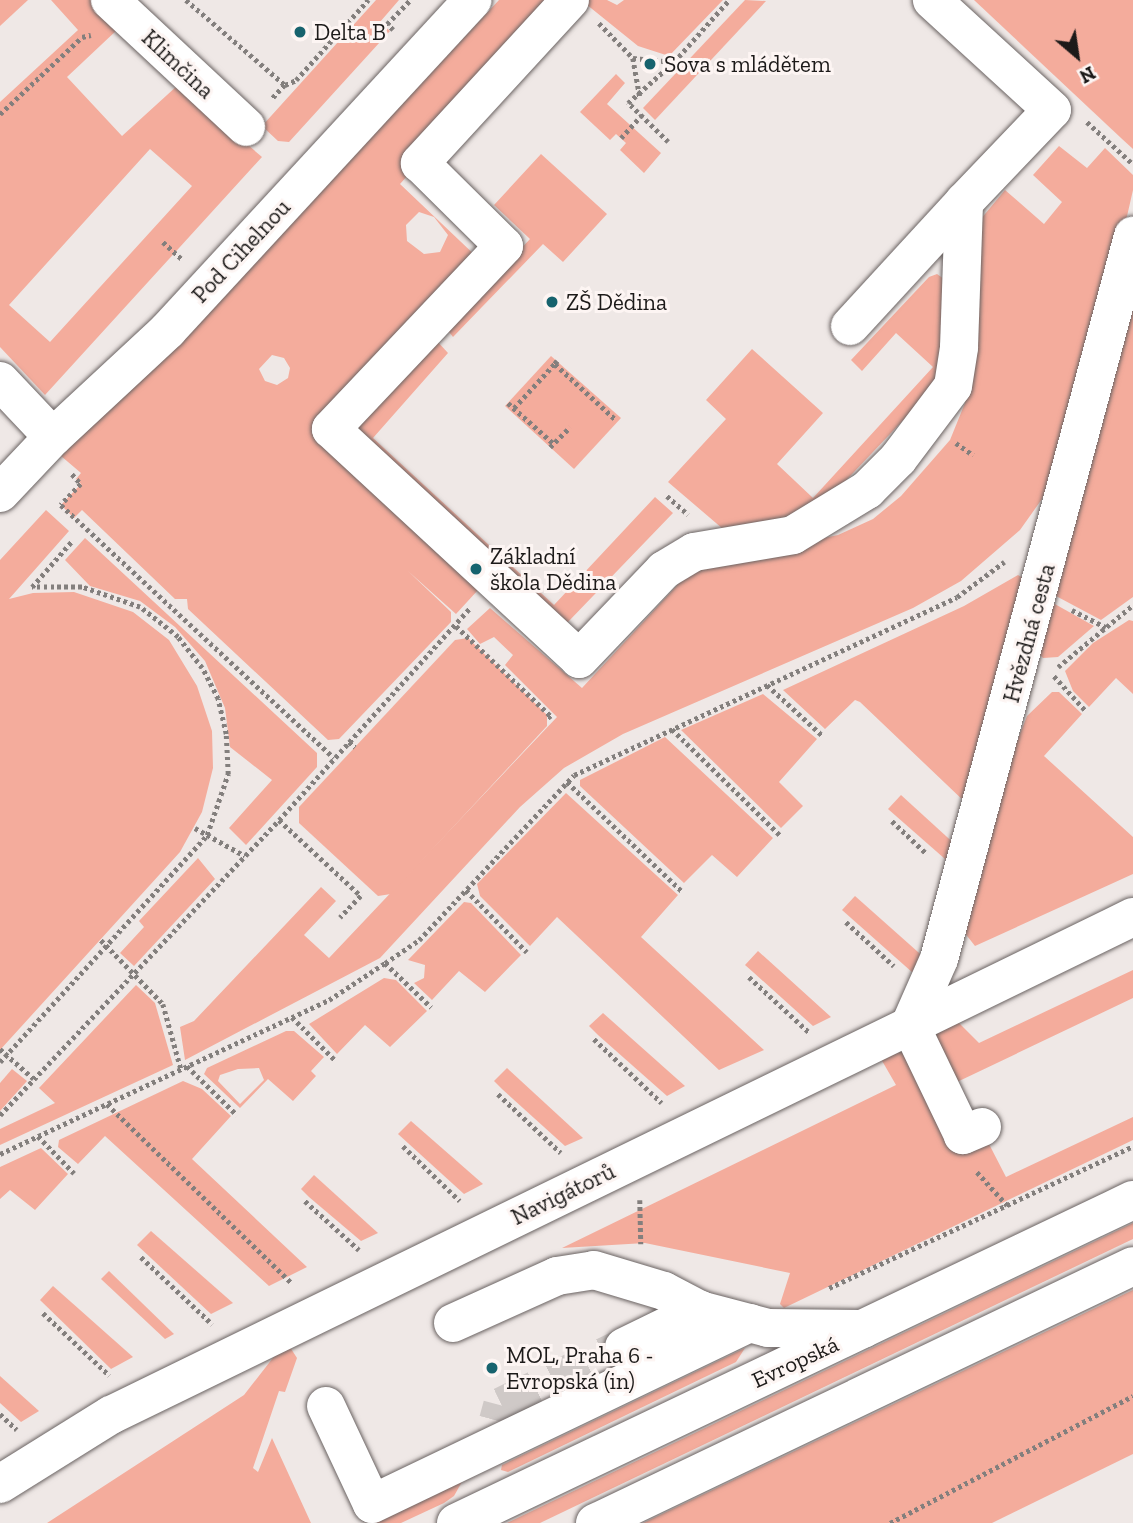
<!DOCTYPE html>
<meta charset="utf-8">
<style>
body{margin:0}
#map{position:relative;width:1133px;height:1523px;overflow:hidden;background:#efe8e6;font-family:"Zilla Slab",serif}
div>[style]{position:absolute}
.green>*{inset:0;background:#f4ac9c}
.minor-tunnel>*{height:38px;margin-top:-19px;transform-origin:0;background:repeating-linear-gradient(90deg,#cfc9c7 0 38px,transparent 0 57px)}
.path>*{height:4.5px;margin-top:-2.25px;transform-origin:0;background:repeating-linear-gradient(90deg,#837f7d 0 3.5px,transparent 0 7px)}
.roads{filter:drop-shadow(0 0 2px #6a6362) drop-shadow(0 0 2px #6a6362)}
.minor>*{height:38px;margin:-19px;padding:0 19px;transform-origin:19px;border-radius:19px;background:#fff}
.major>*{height:38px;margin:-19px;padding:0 19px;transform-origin:19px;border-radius:19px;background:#fff}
.dots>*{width:19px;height:19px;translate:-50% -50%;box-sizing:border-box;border:4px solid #fdf5f3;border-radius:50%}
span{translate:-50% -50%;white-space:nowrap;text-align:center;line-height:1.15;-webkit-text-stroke:6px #fdf5f3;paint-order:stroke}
.poi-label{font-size:23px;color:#1c1a19}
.left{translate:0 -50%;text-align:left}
.street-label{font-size:23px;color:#1c1a19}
.north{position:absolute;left:1042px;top:21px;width:70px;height:70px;-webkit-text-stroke:5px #fdf5f3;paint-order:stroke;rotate:151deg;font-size:19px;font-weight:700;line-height:28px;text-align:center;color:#1c1a19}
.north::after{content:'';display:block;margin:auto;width:24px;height:32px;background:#1c1a19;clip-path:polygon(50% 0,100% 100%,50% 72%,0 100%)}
</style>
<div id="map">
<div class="green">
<div style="clip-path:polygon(0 0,28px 0,0 26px)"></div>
<div style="clip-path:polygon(evenodd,51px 0,95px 0,118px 29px,67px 77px,122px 136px,178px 85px,262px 157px,45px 395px,0 347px,0 102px,78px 30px,51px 0,150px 149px,192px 186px,50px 342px,9px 305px,150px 149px)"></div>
<div style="clip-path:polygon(376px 0,399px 0,380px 22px,390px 31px,289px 142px,278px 141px,262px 126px)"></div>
<div style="clip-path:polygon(evenodd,499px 0,565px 0,400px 184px,480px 260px,316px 435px,478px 590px,456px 614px,408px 571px,451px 612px,451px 622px,339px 739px,328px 740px,188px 609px,187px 599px,175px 599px,82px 510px,74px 518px,61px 505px,81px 484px,76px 479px,81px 473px,61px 456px,182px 339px,499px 0,419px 212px,434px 217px,448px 235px,440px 252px,424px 254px,407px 241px,406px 225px,419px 212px,499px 0,272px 355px,284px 358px,290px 368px,288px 378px,277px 385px,265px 381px,259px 369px,272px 355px)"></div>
<div style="clip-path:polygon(581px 0,607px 0,617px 5px,624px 0,723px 0,669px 56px,638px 46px)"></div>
<div style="clip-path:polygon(745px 0,766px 1px,655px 120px,643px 108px)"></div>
<div style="clip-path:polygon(974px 0,1133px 0,1133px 149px,1121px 138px)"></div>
<div style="clip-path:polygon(616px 74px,625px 83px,607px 104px,661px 153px,644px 173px,620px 150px,626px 143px,616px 134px,610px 140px,580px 112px)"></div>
<div style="clip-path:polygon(1059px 146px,1087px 168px,1105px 148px,1133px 175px,1133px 190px,1104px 317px,1068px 436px,1042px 499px,1020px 530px,961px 581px,913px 608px,623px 734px,564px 768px,520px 807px,380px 958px,185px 1060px,180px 1027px,194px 1021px,321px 887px,336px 901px,304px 935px,329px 958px,557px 717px,505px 665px,513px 655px,494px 637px,480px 644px,467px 629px,490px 608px,582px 688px,696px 565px,838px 535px,873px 519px,901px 496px,950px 440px,965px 403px,980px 220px,1005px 190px,1044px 224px,1062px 202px,1033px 175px)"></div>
<div style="clip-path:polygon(541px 154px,607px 214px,563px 262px,543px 244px,453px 337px,446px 328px,530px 239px,494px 205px)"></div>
<div style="clip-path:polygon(937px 274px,944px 279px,946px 375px,818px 510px,796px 521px,723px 529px,668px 482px,726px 419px,706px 400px,752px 349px,823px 413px,777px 464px,813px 498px,933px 367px,896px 333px,862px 371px,851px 360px,929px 277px)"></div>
<div style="clip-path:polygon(1133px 301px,1133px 597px,1101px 620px,1056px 596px)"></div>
<div style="clip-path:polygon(436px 340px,448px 353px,373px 438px,554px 605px,655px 497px,673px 513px,567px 623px,357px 444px,357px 424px)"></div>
<div style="clip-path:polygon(551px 356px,621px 418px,574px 469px,505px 406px)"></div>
<div style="clip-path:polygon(46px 510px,69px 531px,9px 599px,33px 593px,74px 592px,133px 612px,169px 640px,197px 686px,212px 731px,213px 768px,202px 812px,180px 852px,0 1050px,0 560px)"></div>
<div style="clip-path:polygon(85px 538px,317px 753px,317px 767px,246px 845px,229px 828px,272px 780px,230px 747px,225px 708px,205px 661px,175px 627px,140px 601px,90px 586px,65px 560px)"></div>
<div style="clip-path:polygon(1018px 575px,1023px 578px,967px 804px,860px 702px,855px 700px,825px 729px,783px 690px,964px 606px)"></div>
<div style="clip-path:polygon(1053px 603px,1094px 626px,1058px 657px,1043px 658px,1039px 654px)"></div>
<div style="clip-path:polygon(1129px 620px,1133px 621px,1133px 694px,1116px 678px,1089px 707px,1073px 691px,1065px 671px,1093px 643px)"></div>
<div style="clip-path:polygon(468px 638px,547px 715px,547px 726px,391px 894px,378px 896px,299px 823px,299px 807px,455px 640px)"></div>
<div style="clip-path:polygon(1052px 692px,1059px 692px,1082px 714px,1044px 756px,1133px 837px,1133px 874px,975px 946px,964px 932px,1012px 754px,1027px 716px)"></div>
<div style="clip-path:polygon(763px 694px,817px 739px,779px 782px,803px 806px,781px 828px,681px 730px)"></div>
<div style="clip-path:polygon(665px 737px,773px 838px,737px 877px,712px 855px,684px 883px,580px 786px,580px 780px)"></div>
<div style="clip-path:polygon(566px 793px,678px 895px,641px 937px,764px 1050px,719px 1070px,557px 917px,530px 946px,480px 896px,477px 884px)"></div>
<div style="clip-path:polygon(901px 795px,958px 847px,953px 866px,888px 809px)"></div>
<div style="clip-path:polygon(198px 858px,215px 879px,134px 966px,120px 953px,144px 927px,139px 921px)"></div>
<div style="clip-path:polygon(855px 896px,927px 960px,913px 973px,842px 910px)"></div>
<div style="clip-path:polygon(464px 902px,471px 903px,521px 955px,485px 992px,459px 971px,432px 1000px,414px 983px,424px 978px,425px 965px,408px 960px)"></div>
<div style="clip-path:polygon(758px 951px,831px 1017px,813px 1026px,753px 972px,745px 965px)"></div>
<div style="clip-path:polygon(1133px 970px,1133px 998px,957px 1082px,1006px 1177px,1133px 1117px,1133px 1140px,784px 1308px,780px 1304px,790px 1273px,645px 1243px,562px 1248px,896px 1085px,881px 1059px,957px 1021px,979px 1043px)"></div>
<div style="clip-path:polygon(384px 978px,396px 980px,427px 1011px,390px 1047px,365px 1025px,337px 1054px,309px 1024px)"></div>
<div style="clip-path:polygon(136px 985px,155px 1003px,173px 1065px,0 1145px,0 1129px,55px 1103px,39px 1088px)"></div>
<div style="clip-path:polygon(603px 1013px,685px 1086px,667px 1096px,598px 1035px,589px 1026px)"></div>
<div style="clip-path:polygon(evenodd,286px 1031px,294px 1031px,324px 1057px,311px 1071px,316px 1076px,293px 1101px,268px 1079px,240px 1108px,204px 1074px,207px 1068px,286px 1031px,259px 1068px,264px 1080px,240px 1104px,218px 1081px,220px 1075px,238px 1069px,259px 1068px)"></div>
<div style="clip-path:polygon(507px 1068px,583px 1138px,565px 1146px,502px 1089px,494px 1081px)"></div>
<div style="clip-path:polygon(12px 1069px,27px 1081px,0 1111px,0 1083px)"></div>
<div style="clip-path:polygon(183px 1081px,202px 1089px,231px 1116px,192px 1159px,307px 1267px,269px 1286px,105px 1136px,78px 1164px,58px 1147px,59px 1140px)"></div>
<div style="clip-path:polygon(411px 1121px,483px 1184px,464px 1194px,398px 1134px)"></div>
<div style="clip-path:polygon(41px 1148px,68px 1174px,35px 1210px,10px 1190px,0 1199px,0 1167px)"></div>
<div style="clip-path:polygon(314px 1175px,378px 1233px,361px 1241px,309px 1197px,301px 1189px)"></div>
<div style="clip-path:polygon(1133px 1223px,1133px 1239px,540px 1523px,507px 1523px)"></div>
<div style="clip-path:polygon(151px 1231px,233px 1303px,211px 1314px,137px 1245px)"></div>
<div style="clip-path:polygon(109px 1271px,174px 1334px,165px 1339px,101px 1279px)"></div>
<div style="clip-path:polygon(53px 1286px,133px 1357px,111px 1369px,40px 1300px)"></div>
<div style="clip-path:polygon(1133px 1290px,1133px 1454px,992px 1523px,643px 1523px)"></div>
<div style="clip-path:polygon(286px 1341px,297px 1358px,285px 1392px,279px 1391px,253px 1468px,258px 1472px,272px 1438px,311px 1523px,47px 1523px,244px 1395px)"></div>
<div style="clip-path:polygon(745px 1348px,736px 1362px,508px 1472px,501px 1470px,502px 1465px)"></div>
<div style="clip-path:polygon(0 1376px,39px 1411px,21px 1422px,0 1403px)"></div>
<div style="clip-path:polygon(463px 1480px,454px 1496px,444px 1503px,401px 1523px,372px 1523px)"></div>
</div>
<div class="minor-tunnel">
<div style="left:498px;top:1421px;width:16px;rotate:-75deg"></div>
<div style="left:502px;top:1406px;width:136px;rotate:-25.8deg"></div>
</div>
<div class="path">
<div style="left:186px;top:0;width:130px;rotate:40.6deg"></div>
<div style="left:285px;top:85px;width:18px;rotate:133deg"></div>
<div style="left:599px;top:23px;width:49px;rotate:45.8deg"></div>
<div style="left:633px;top:58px;width:41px;rotate:5.6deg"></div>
<div style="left:674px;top:62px;width:83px;rotate:-48.4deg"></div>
<div style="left:393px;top:30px;width:8px;rotate:-135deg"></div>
<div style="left:387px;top:24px;width:33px;rotate:-46deg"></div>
<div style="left:633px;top:58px;width:40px;rotate:80deg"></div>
<div style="left:285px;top:85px;width:12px;rotate:-24deg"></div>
<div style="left:296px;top:80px;width:108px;rotate:-48deg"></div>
<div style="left:0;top:114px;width:112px;rotate:-43.2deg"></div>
<div style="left:82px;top:37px;width:9px;rotate:-13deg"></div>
<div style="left:1087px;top:122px;width:62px;rotate:42.4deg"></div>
<div style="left:621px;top:138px;width:31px;rotate:-48deg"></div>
<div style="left:668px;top:142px;width:56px;rotate:-135.7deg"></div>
<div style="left:628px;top:103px;width:62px;rotate:-41.7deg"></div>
<div style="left:163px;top:242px;width:27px;rotate:42deg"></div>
<div style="left:508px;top:403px;width:62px;rotate:41.7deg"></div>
<div style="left:514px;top:408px;width:64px;rotate:-47.5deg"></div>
<div style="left:557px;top:361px;width:4px;rotate:124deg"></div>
<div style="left:555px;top:364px;width:81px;rotate:42.5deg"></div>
<div style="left:956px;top:443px;width:21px;rotate:35deg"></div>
<div style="left:550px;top:447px;width:28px;rotate:-45deg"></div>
<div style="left:72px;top:474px;width:13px;rotate:48deg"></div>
<div style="left:81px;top:484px;width:29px;rotate:134deg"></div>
<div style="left:61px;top:505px;width:372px;rotate:42.8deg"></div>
<div style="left:667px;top:496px;width:28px;rotate:41deg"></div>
<div style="left:1072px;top:610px;width:38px;rotate:27deg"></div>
<div style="left:456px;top:626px;width:131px;rotate:43.5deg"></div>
<div style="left:551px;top:716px;width:5px;rotate:143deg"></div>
<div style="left:1058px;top:667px;width:97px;rotate:-39.6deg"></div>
<div style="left:1054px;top:676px;width:47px;rotate:47.6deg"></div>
<div style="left:767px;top:685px;width:76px;rotate:42.3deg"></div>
<div style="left:672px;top:729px;width:151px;rotate:44.5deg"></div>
<div style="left:349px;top:742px;width:8px;rotate:40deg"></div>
<div style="left:567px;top:782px;width:158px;rotate:43.5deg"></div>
<div style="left:279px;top:820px;width:112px;rotate:42.8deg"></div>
<div style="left:361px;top:896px;width:30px;rotate:134deg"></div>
<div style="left:892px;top:821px;width:48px;rotate:43.3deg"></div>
<div style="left:195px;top:828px;width:57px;rotate:29.2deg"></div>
<div style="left:466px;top:890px;width:87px;rotate:45.5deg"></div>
<div style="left:846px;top:922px;width:65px;rotate:42.5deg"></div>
<div style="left:101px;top:940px;width:89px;rotate:45.9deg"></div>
<div style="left:163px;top:1004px;width:67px;rotate:74.5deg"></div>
<div style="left:385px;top:963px;width:64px;rotate:43.7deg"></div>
<div style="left:749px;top:977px;width:83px;rotate:42.6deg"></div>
<div style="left:292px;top:1017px;width:61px;rotate:45deg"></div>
<div style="left:594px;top:1039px;width:93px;rotate:43.3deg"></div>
<div style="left:0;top:1049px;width:45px;rotate:41.4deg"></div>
<div style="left:0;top:1062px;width:307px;rotate:-47.6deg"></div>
<div style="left:207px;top:835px;width:65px;rotate:-71deg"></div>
<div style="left:228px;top:774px;width:40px;rotate:-92.9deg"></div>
<div style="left:226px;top:734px;width:36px;rotate:-103deg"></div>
<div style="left:218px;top:699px;width:35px;rotate:-117deg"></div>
<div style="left:202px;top:668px;width:39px;rotate:-128deg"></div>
<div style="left:178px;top:637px;width:48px;rotate:-141.7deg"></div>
<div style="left:140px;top:607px;width:61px;rotate:-161deg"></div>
<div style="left:82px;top:587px;width:50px;rotate:180deg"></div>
<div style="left:32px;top:587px;width:61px;rotate:-49deg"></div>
<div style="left:187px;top:1066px;width:70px;rotate:44.4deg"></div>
<div style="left:498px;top:1094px;width:86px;rotate:43.1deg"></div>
<div style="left:107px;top:1104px;width:257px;rotate:44.1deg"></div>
<div style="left:0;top:1115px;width:406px;rotate:-46.6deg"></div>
<div style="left:279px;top:820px;width:285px;rotate:-48deg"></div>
<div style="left:38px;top:1136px;width:52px;rotate:45.8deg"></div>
<div style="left:403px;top:1146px;width:79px;rotate:44deg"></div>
<div style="left:0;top:1154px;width:363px;rotate:-25.1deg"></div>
<div style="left:329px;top:1000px;width:67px;rotate:-33.5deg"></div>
<div style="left:385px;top:963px;width:41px;rotate:-34.1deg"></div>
<div style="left:419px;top:940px;width:226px;rotate:-46.8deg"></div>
<div style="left:574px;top:775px;width:422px;rotate:-24.9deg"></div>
<div style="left:957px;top:597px;width:59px;rotate:-36.7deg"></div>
<div style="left:977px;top:1172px;width:45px;rotate:47.7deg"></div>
<div style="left:640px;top:1200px;width:44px;rotate:88.7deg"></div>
<div style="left:305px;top:1201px;width:73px;rotate:42.2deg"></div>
<div style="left:141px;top:1257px;width:98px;rotate:43.3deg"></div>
<div style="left:829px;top:1288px;width:336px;rotate:-25deg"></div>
<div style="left:43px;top:1313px;width:91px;rotate:43.2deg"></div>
<div style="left:0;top:1414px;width:23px;rotate:43deg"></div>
<div style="left:890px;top:1523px;width:274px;rotate:-27.6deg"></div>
</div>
<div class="roads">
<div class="minor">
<div style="left:110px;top:0;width:186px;rotate:43deg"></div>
<div style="left:570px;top:0;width:222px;rotate:132.6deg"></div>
<div style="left:420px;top:163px;width:118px;rotate:44.7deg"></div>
<div style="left:504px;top:246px;width:252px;rotate:133.4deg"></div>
<div style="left:331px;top:429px;width:338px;rotate:42.8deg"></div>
<div style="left:579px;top:659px;width:123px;rotate:-46.3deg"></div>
<div style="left:664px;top:570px;width:35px;rotate:-31deg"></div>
<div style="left:694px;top:552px;width:100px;rotate:-9.7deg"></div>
<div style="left:793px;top:535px;width:87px;rotate:-31.3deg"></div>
<div style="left:867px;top:490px;width:44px;rotate:-45deg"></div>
<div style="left:898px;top:459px;width:91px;rotate:-53deg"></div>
<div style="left:953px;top:386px;width:39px;rotate:-81deg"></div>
<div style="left:959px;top:347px;width:145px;rotate:-88deg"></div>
<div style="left:964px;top:202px;width:127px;rotate:-46.3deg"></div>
<div style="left:1052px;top:110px;width:163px;rotate:-137.5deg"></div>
<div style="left:850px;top:326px;width:168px;rotate:-47.4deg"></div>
<div style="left:0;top:381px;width:77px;rotate:46.6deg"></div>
<div style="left:0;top:493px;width:77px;rotate:-46.6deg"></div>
<div style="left:53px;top:437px;width:157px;rotate:-42.9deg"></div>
<div style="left:168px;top:330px;width:449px;rotate:-47.3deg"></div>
<div style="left:982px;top:1127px;width:21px;rotate:157deg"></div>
<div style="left:963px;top:1135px;width:122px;rotate:-115.7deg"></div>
<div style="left:910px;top:1025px;width:72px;rotate:-66.3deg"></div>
<div style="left:939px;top:959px;width:749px;rotate:-74.98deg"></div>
<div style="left:453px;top:1323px;width:114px;rotate:-24.3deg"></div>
<div style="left:557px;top:1276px;width:37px;rotate:-9deg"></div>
<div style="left:594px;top:1270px;width:73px;rotate:16.7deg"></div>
<div style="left:664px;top:1291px;width:41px;rotate:27.8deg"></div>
<div style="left:624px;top:1347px;width:85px;rotate:-26deg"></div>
<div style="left:700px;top:1310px;width:70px;rotate:14.8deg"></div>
<div style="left:768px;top:1328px;width:95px;rotate:0.6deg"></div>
<div style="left:326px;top:1406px;width:108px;rotate:64.9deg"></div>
<div style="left:372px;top:1504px;width:419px;rotate:-25.6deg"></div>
<div style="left:0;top:1484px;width:131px;rotate:-31.9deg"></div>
<div style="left:111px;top:1415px;width:1137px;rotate:-25.98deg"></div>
</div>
<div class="major">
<div style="left:456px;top:1523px;width:750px;rotate:-25.51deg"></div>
<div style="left:595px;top:1523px;width:596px;rotate:-25.53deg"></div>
</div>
</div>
<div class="dots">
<div style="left:300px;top:32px;background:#17636e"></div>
<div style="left:650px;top:64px;background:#17636e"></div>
<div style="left:552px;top:302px;background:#17636e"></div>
<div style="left:476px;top:569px;background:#17636e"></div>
<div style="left:492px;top:1368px;background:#17636e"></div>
</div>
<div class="poi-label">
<span class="left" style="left:314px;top:32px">Delta B</span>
<span class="left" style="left:664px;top:64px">Sova s mládětem</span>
<span class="left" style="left:566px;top:302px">ZŠ Dědina</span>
<span class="left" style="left:490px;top:569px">Základní<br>škola Dědina</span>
<span class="left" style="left:506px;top:1368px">MOL, Praha 6 -<br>Evropská (in)</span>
</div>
<div class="street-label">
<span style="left:178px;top:64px;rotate:43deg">Klimčina</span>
<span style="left:241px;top:251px;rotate:-47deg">Pod Cihelnou</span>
<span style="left:1029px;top:633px;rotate:-75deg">Hvězdná cesta</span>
<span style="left:563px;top:1194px;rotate:-26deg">Navigátorů</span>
<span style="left:795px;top:1362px;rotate:-25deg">Evropská</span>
</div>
<div class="north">N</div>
</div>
